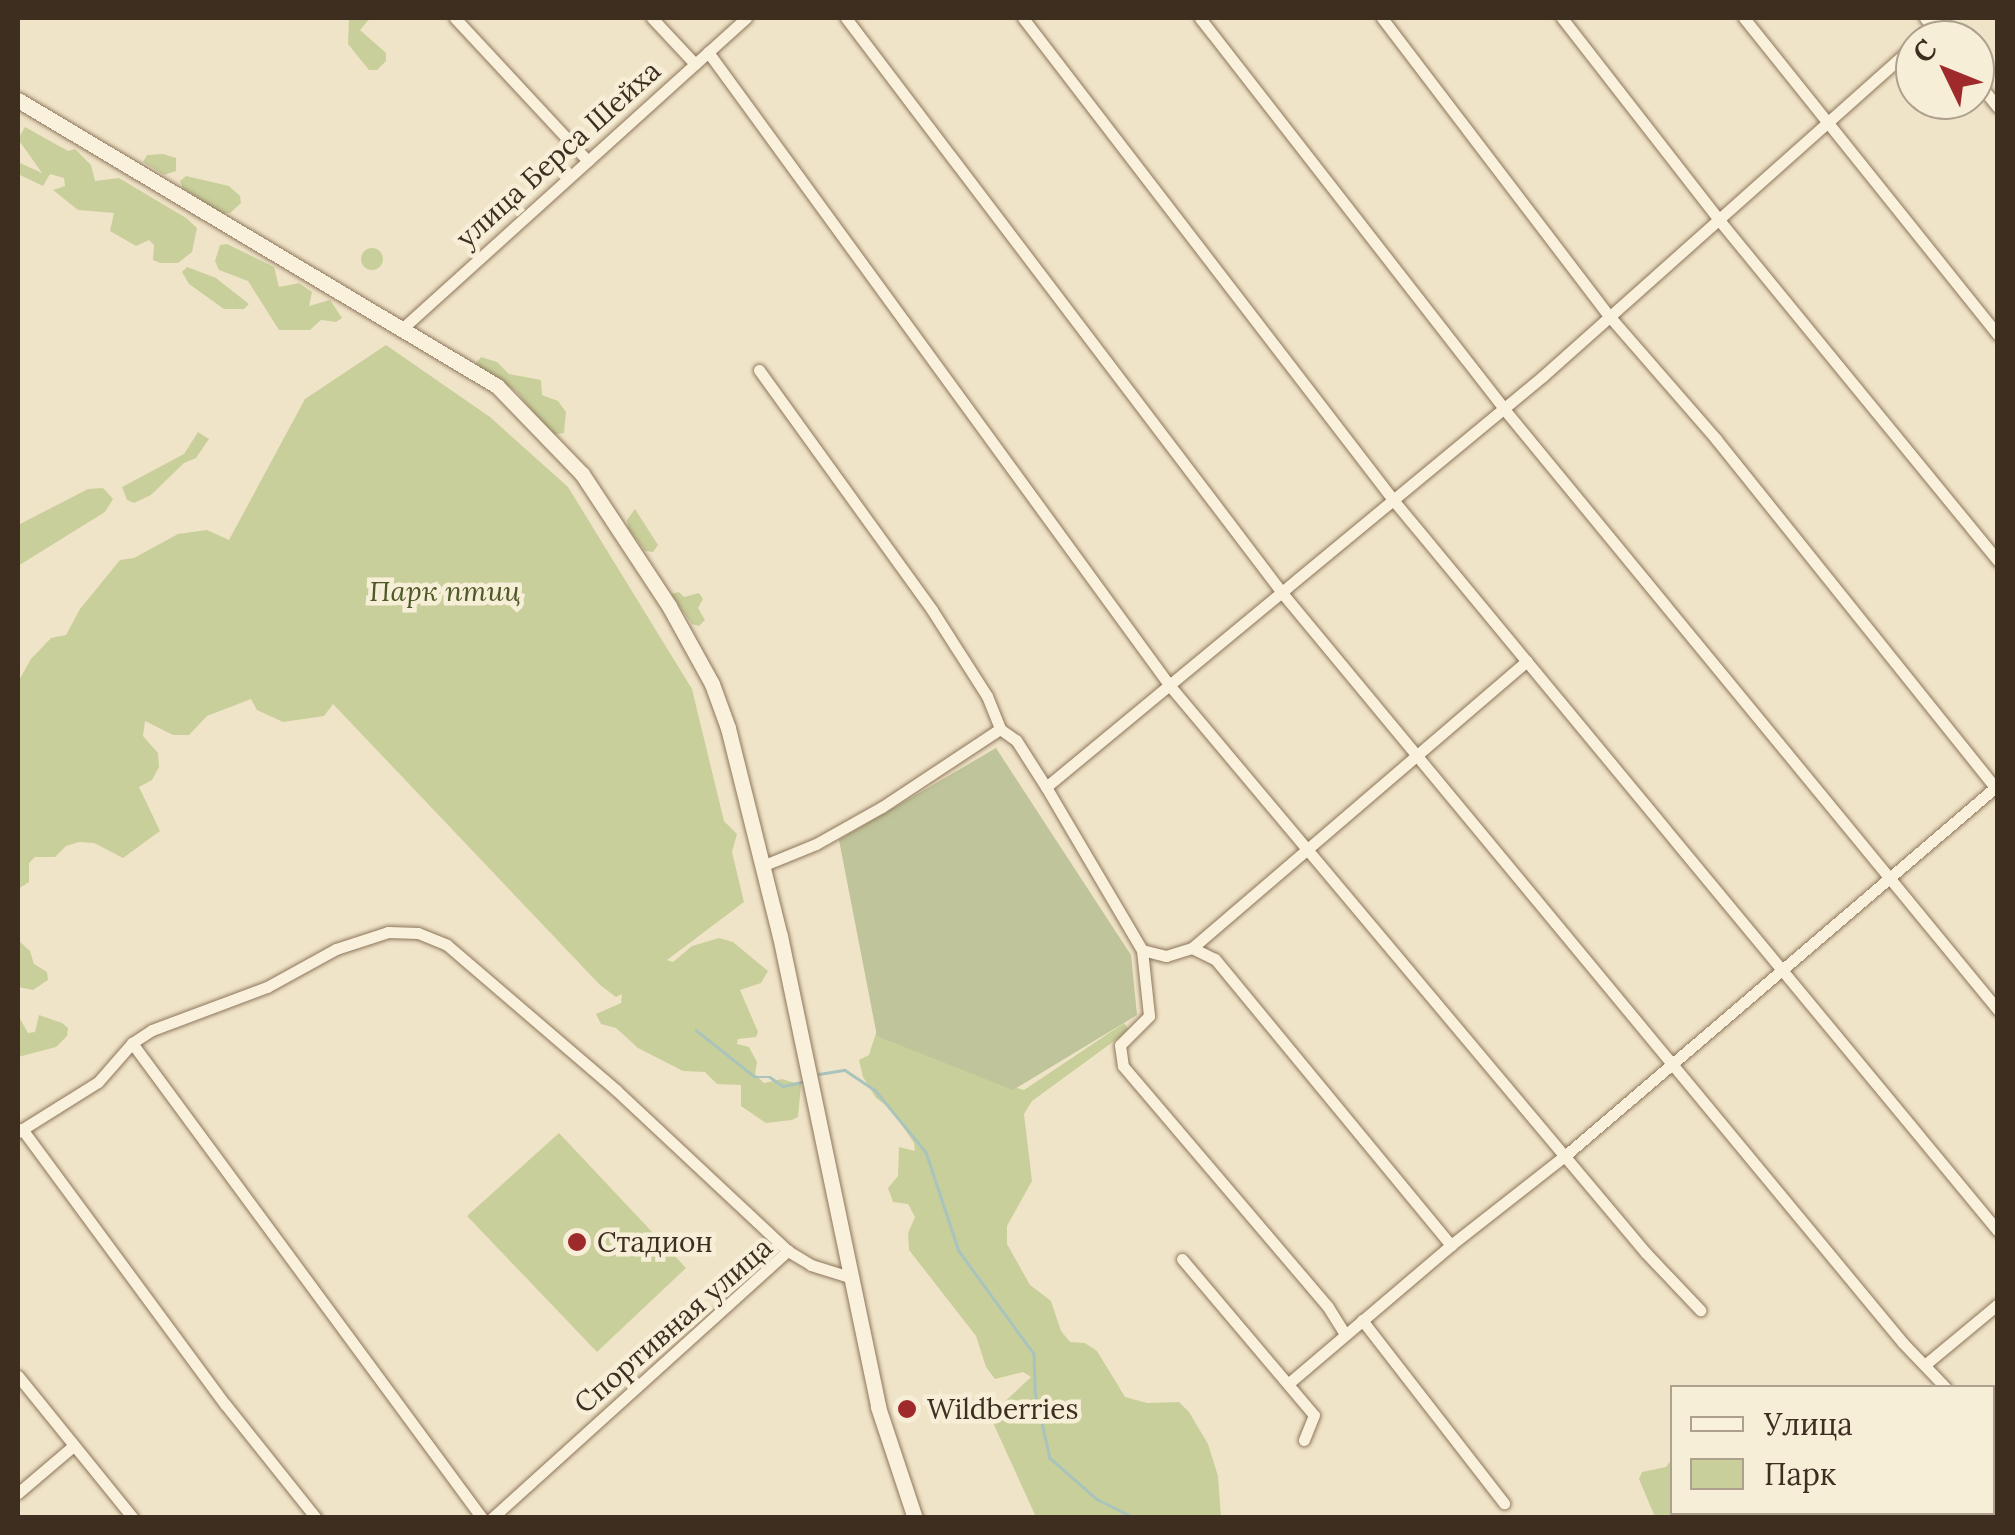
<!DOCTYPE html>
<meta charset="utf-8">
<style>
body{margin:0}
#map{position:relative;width:2015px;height:1535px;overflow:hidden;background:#f0e4c8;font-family:Lora,serif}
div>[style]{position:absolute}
.green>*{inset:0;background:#c9cf9b}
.round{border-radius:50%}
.cemetery>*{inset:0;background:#bfc49a}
.stream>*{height:2.5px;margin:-1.25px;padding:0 1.25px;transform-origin:1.25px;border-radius:1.25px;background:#a9c4bc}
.roads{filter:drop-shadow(0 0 2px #8d765c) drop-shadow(0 0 2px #8d765c)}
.street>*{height:11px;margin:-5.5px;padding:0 5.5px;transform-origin:5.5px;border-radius:5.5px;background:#faf1dc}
.secondary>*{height:15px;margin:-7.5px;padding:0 7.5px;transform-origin:7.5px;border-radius:7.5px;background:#faf1dc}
.dots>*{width:28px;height:28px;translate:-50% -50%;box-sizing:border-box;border:5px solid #f7eed8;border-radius:50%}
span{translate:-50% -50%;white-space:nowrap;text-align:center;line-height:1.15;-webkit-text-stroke:9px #f7eed8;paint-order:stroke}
.street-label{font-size:28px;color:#3d2e20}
.park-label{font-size:28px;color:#4d5a26;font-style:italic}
.poi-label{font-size:28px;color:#3d2e20}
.left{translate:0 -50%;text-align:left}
.frame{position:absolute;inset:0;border:20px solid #3d2e20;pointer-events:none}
.legend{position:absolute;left:1670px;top:1385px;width:325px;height:130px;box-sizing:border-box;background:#f7eed8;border:2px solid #ada18e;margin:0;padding:12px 18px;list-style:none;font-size:30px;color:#3d2e20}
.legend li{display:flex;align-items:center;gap:20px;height:50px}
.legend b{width:50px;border:2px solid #ada18e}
.north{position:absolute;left:1895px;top:20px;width:100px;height:100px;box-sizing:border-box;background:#f7eed8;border:2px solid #ada18e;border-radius:50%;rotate:313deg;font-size:28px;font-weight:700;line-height:40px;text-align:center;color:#3d2e20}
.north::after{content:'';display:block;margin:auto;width:35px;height:45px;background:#9e2a2b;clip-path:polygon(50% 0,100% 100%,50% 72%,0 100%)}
</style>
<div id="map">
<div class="green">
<div style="clip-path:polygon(349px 18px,370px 18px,360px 30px,386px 53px,386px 61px,377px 70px,369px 70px,348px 44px)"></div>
<div style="clip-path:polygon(25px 127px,68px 151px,75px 149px,91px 165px,95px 181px,119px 178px,186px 218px,197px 228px,192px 252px,178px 263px,160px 263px,153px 260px,154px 245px,149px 240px,136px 246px,110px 231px,114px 213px,78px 210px,53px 190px,65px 186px,64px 178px,50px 174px,43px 186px,18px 174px,18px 162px,42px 173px,18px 139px)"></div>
<div style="clip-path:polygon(163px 154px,176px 158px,176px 171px,164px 175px,143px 162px,147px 155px)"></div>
<div style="clip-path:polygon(186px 176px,229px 186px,240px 196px,241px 203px,230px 213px,221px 213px,183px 188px,180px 181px)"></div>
<div style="clip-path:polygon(227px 244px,274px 267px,279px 287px,299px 283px,312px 292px,309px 306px,330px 300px,342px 318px,336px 322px,321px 320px,310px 330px,279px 330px,248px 281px,219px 270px,215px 261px,220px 245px)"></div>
<div class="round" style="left:361px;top:248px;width:22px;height:22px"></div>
<div style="clip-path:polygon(187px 267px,216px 278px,249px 304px,244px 309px,224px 309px,189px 284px,182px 272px)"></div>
<div style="clip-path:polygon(386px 345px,490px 417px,568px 487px,692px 689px,724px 821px,737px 834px,732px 852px,744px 902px,667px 960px,673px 962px,692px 946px,719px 938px,733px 942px,768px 971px,761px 983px,740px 990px,758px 1032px,756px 1037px,738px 1039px,737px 1044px,749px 1047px,757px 1062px,755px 1074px,764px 1083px,782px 1079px,801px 1085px,798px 1117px,792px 1120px,766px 1123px,741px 1106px,741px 1085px,717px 1084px,705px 1072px,683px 1071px,638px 1048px,616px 1028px,601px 1024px,596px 1014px,621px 1003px,622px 994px,616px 997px,600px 985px,333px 704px,324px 716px,283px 722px,257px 710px,251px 699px,207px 716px,189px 735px,173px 735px,145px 721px,143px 736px,158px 753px,159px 767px,152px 780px,139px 787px,160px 831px,123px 858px,94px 843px,79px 842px,66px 846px,55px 857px,35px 857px,29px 863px,29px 882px,18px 889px,18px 682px,31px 659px,51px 638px,66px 635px,80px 609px,120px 560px,134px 558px,178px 534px,207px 530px,229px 540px,305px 399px)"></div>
<div style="clip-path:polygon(481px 357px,497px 362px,509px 374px,541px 380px,542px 395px,558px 401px,566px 412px,564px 433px,552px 435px,516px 391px,482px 370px,476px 363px)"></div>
<div style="clip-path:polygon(198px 432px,209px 439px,196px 458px,184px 463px,151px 495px,134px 503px,127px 500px,122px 487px,184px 454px)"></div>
<div style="clip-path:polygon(103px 488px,113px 499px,105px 512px,18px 566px,18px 525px,88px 489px)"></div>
<div style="clip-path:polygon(635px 509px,658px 545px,653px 552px,645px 551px,628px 528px,627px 520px)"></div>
<div style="clip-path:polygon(679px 592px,684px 597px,699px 593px,703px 599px,698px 608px,705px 620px,699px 626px,692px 624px,671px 594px)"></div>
<div style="clip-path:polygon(18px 940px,30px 951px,34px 964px,47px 972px,48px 980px,33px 990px,18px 987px)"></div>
<div style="clip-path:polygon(882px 1014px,999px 1083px,1024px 1090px,1124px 1023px,1128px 1029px,1121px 1036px,1032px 1101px,1024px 1114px,1032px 1181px,1007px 1226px,1007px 1244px,1030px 1285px,1051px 1301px,1061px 1331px,1070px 1342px,1085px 1343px,1097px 1351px,1125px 1397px,1147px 1403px,1179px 1402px,1189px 1412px,1208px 1444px,1218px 1476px,1221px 1517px,1036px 1517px,994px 1425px,999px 1407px,1031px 1377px,1023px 1372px,995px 1379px,986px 1367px,976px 1336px,909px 1250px,908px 1233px,915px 1217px,908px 1204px,893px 1202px,888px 1188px,898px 1176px,899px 1147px,915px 1151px,914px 1143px,891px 1109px,876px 1098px,863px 1077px,859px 1060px,869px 1055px)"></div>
<div style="clip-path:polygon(18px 1015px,28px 1033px,35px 1032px,39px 1015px,62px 1023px,68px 1028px,67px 1036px,56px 1047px,18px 1057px)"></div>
<div style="clip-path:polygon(559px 1133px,686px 1268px,597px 1352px,467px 1216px)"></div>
<div style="clip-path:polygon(1672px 1459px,1672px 1512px,1843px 1512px,1844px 1517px,1655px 1517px,1639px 1479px,1642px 1472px,1666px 1467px)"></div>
</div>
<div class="cemetery">
<div style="clip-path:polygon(996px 748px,1131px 955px,1137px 1015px,1013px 1090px,877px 1036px,839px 840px)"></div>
</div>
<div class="stream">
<div style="left:696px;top:1030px;width:75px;rotate:38.5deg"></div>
<div style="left:755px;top:1077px;width:15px"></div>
<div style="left:770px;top:1077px;width:16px;rotate:35deg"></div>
<div style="left:783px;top:1086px;width:19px;rotate:-12deg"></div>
<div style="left:819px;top:1074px;width:26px;rotate:-9deg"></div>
<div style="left:845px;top:1070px;width:36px;rotate:34deg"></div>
<div style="left:875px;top:1090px;width:80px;rotate:50.6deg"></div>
<div style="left:926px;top:1152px;width:104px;rotate:71.6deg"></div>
<div style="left:959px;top:1251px;width:127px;rotate:53.9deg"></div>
<div style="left:1034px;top:1354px;width:38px;rotate:88deg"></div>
<div style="left:1035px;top:1392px;width:68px;rotate:77.2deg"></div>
<div style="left:1050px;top:1458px;width:62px;rotate:41.1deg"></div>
<div style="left:1097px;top:1499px;width:42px;rotate:26.6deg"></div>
<div style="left:1782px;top:1512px;width:9px;rotate:41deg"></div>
<div style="left:1756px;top:1518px;width:16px;rotate:-22deg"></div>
</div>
<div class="roads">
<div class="street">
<div style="left:455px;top:18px;width:195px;rotate:47.1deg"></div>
<div style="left:652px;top:18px;width:63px;rotate:46.9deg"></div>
<div style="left:846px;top:18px;width:723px;rotate:52.81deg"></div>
<div style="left:1283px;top:594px;width:972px;rotate:50.38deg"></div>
<div style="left:1903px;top:1343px;width:62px;rotate:46.3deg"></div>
<div style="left:1023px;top:18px;width:609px;rotate:52.47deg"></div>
<div style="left:1394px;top:501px;width:947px;rotate:50.4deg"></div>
<div style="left:1200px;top:18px;width:495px;rotate:52.1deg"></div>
<div style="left:1504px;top:409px;width:778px;rotate:50.58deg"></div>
<div style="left:1382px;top:18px;width:376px;rotate:52.7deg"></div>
<div style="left:1610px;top:317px;width:162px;rotate:49deg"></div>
<div style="left:1716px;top:439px;width:451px;rotate:51.3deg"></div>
<div style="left:1562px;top:18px;width:256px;rotate:52.1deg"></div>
<div style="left:1719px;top:220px;width:441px;rotate:50.7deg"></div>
<div style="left:1744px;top:18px;width:406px;rotate:51.3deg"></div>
<div style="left:1925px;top:18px;width:28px;rotate:51deg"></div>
<div style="left:1920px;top:40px;width:33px;rotate:-43deg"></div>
<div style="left:708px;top:52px;width:784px;rotate:53.92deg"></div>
<div style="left:1170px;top:686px;width:740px;rotate:49.99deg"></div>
<div style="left:1646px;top:1253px;width:79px;rotate:46.5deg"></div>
<div style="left:1975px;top:79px;width:36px;rotate:51deg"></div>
<div style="left:404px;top:327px;width:461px;rotate:-42.1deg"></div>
<div style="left:759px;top:370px;width:296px;rotate:54.2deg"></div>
<div style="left:932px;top:610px;width:102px;rotate:57.4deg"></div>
<div style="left:987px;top:696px;width:35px;rotate:68deg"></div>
<div style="left:1000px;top:729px;width:19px;rotate:35deg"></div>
<div style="left:1016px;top:740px;width:56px;rotate:57.4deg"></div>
<div style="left:1046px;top:787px;width:189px;rotate:59.5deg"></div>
<div style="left:1142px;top:950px;width:66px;rotate:83.9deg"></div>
<div style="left:1149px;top:1016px;width:41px;rotate:135deg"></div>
<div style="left:1120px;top:1045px;width:21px;rotate:82deg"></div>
<div style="left:1123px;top:1066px;width:316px;rotate:49.6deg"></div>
<div style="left:1328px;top:1307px;width:32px;rotate:58deg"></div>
<div style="left:1046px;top:787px;width:645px;rotate:-39.59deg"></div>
<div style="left:1543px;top:376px;width:499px;rotate:-41.7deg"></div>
<div style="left:762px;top:866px;width:58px;rotate:-22.2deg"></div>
<div style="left:816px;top:844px;width:76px;rotate:-29.3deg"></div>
<div style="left:882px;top:807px;width:141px;rotate:-33.5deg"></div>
<div style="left:1192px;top:948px;width:441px;rotate:-40.6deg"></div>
<div style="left:1142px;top:950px;width:25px;rotate:14deg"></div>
<div style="left:1166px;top:956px;width:27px;rotate:-17deg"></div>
<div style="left:1192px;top:948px;width:25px;rotate:26deg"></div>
<div style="left:1215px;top:959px;width:371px;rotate:50.5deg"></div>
<div style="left:132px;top:1043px;width:590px;rotate:53.62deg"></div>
<div style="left:22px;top:1129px;width:342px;rotate:53.6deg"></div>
<div style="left:225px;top:1404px;width:146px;rotate:51.4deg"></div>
<div style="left:18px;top:1132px;width:94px;rotate:-32deg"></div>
<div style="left:98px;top:1082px;width:52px;rotate:-48.9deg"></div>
<div style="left:132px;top:1043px;width:24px;rotate:-33deg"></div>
<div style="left:152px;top:1030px;width:123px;rotate:-20.5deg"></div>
<div style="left:267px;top:987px;width:79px;rotate:-28.8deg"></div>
<div style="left:336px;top:949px;width:55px;rotate:-18.1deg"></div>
<div style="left:388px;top:932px;width:30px;rotate:2deg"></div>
<div style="left:418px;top:933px;width:31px;rotate:22deg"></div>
<div style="left:447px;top:945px;width:223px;rotate:40.6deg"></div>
<div style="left:616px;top:1090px;width:236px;rotate:43.1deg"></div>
<div style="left:1182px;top:1259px;width:204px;rotate:49.8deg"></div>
<div style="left:1314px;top:1415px;width:27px;rotate:112deg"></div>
<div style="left:1362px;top:1320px;width:232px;rotate:52.2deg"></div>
<div style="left:1927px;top:1363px;width:92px;rotate:-39.7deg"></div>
<div style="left:18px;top:1376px;width:183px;rotate:51deg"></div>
<div style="left:1289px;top:1383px;width:213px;rotate:-40.4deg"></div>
<div style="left:1451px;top:1245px;width:147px;rotate:-38.1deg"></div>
<div style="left:1567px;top:1154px;width:567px;rotate:-40.57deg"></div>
<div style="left:1992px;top:1446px;width:8px;rotate:45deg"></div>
<div style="left:18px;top:1493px;width:71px;rotate:-40.4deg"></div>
<div style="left:492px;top:1518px;width:399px;rotate:-42.1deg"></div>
<div style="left:788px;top:1251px;width:27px;rotate:31deg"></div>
<div style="left:811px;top:1265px;width:44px;rotate:17.2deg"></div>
<div style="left:1952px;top:1518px;width:6px;rotate:-90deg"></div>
</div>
<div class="secondary">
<div style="left:18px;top:100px;width:558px;rotate:30.84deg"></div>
<div style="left:497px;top:386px;width:122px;rotate:46deg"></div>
<div style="left:582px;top:474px;width:158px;rotate:56.6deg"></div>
<div style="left:669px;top:606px;width:89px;rotate:61.1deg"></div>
<div style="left:712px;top:684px;width:47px;rotate:70deg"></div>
<div style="left:728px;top:728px;width:214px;rotate:76deg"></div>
<div style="left:780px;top:936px;width:481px;rotate:78.2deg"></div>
<div style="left:878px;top:1407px;width:117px;rotate:71.6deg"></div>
</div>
</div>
<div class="dots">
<div style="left:577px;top:1242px;background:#9e2a2b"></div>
<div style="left:907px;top:1409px;background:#9e2a2b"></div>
</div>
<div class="street-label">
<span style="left:558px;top:154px;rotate:-42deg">улица Берса Шейха</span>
<span style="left:673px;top:1325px;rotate:-41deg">Спортивная улица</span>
</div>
<div class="park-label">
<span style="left:445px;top:591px">Парк птиц</span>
</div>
<div class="poi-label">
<span class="left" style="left:597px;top:1242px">Стадион</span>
<span class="left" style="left:927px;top:1409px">Wildberries</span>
</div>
<div class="frame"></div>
<ul class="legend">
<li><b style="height:12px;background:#faf1dc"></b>Улица</li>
<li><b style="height:28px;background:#c9cf9b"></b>Парк</li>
</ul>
<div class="north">С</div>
</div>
